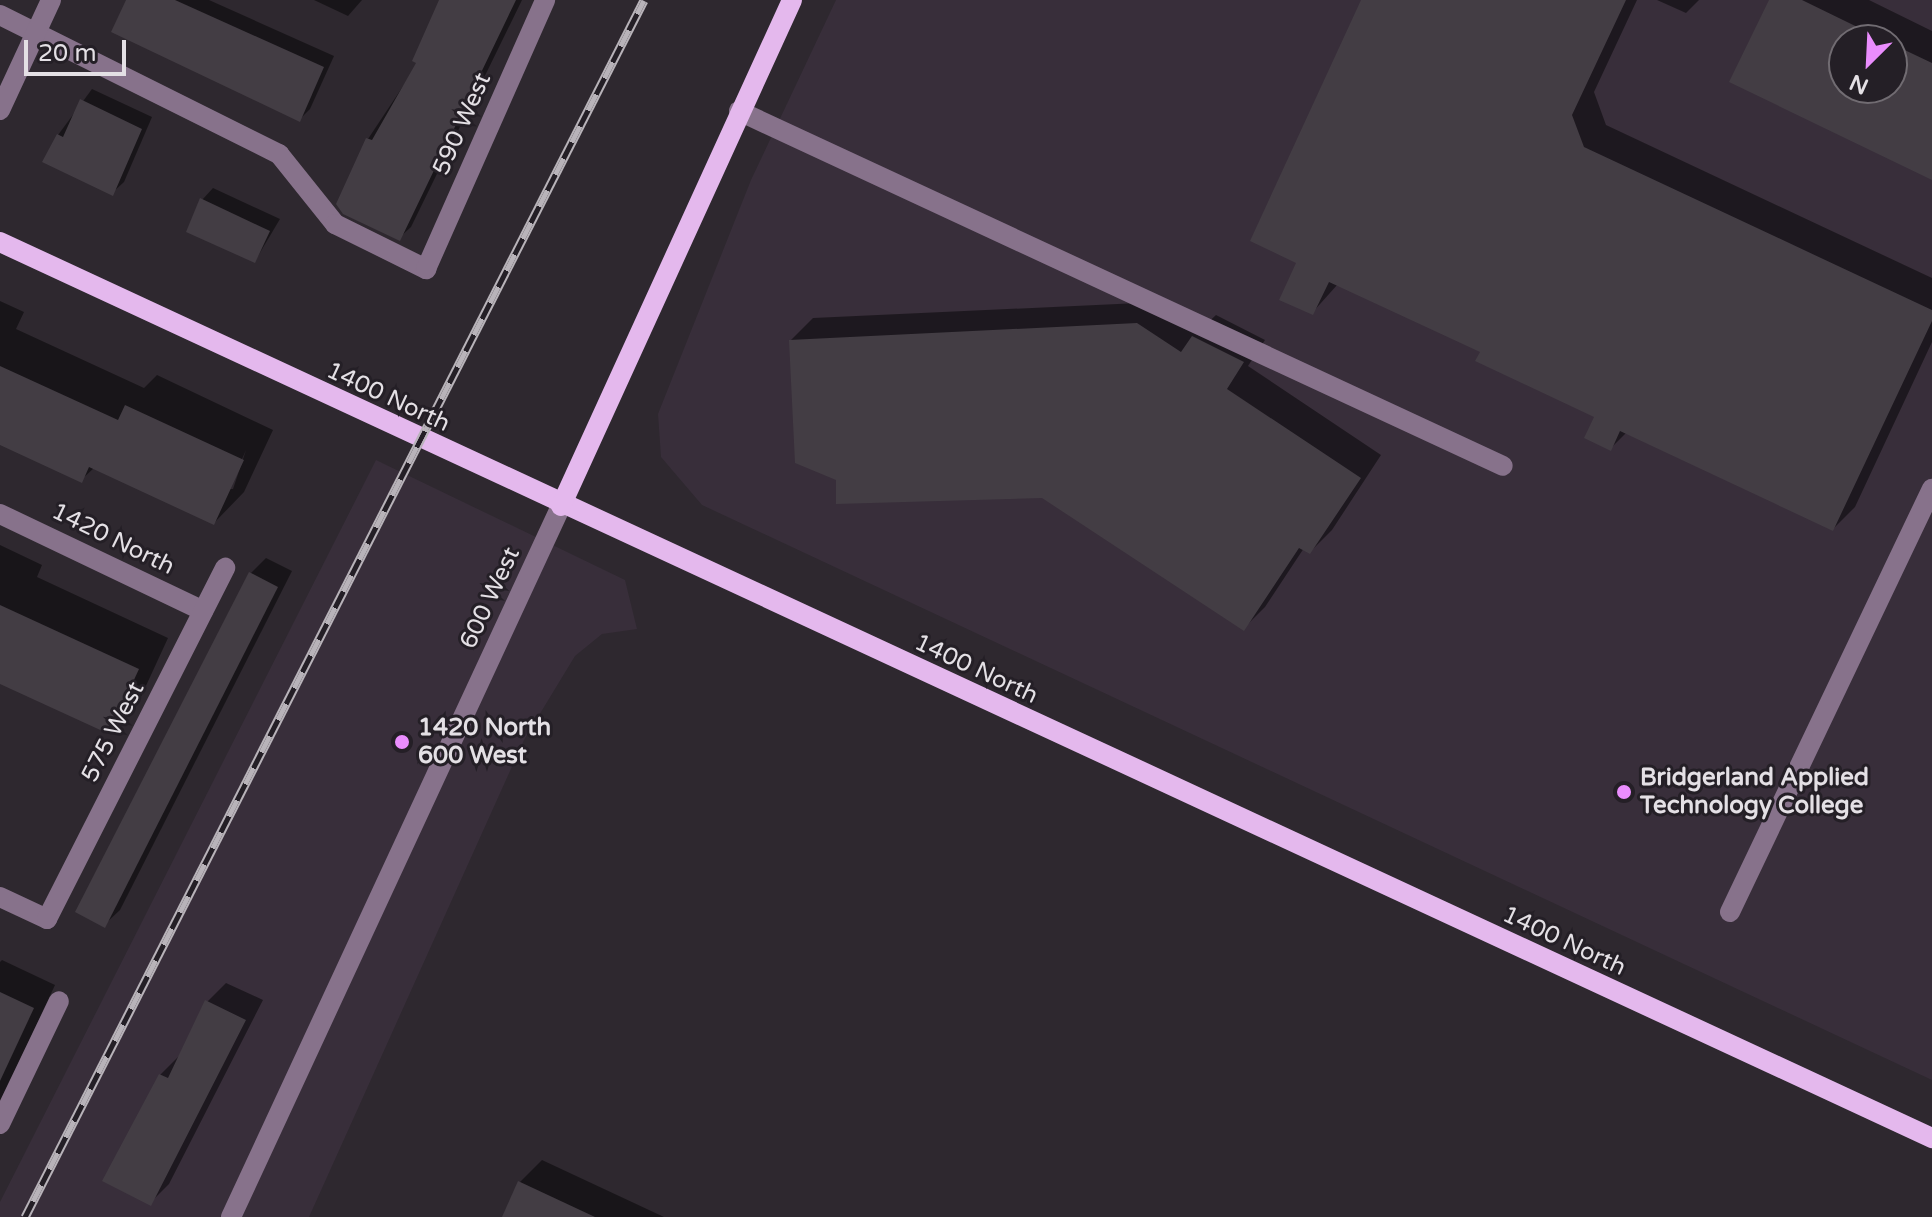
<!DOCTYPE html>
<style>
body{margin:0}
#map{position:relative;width:1932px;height:1217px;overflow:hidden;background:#2e282f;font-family:"Varela Round",sans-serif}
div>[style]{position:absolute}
.built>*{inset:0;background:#382e3a}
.shadow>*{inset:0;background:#0007}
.building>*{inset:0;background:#433d44}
.minor>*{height:20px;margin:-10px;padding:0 10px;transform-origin:10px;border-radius:10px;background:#87728b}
.major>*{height:20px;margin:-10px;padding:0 10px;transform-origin:10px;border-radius:10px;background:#e4b8ed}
.rail>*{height:9px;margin-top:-4.5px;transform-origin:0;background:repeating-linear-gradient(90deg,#241f26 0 18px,#b8b3b9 0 36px);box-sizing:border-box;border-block:2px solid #b8b3b9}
.dots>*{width:22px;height:22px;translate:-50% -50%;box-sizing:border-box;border:4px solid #241f26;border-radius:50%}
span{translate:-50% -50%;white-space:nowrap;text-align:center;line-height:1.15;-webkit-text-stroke:6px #241f26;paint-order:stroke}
.street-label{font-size:24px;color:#e4e0e5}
.poi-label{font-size:24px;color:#e4e0e5;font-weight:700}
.left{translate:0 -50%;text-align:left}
.north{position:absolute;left:1828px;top:24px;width:80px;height:80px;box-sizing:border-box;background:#241f26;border:2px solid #716c72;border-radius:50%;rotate:204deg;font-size:22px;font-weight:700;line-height:32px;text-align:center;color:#e4e0e5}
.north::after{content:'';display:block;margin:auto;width:28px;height:36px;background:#ea8dfd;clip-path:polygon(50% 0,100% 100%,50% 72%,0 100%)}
.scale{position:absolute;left:24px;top:40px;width:102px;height:36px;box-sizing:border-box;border:4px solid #e4e0e5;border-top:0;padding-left:10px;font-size:24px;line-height:28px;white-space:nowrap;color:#e4e0e5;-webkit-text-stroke:6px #241f26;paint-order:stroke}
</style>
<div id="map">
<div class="built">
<div style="clip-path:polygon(evenodd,836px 0,1932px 0,1932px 1080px,702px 505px,661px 457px,658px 414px,751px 180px,836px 0,1844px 40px,1892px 40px,1892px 88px,1844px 88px,1844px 40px)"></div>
<div style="clip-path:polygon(376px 460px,625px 580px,637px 629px,602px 634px,575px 656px,524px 740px,309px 1217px,0 1217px,0 1202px)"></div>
</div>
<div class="shadow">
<div style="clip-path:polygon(128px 0,209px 0,334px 56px,310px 109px,299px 120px)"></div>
<div style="clip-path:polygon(314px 0,362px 0,348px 16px)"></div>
<div style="clip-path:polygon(441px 0,522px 0,411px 227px,399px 238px,368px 139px,419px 62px)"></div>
<div style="clip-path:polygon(1363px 0,1637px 0,1594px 92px,1606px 125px,1932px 278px,1932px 342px,1855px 507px,1833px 529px,1627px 432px,1610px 449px,1597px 416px,1482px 351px,1338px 284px,1312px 313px,1299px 262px)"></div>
<div style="clip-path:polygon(1657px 0,1699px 0,1686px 13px)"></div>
<div style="clip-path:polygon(evenodd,1771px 0,1869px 0,1932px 31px,1932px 177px,1732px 81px,1771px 0,1844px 40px,1892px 40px,1892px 88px,1844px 88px,1844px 40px)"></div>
<div style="clip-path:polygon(92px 89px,152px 117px,124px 182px,112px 193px,58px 135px)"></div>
<div style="clip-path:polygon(213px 188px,280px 219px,255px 261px,202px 200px)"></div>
<div style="clip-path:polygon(evenodd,0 301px,24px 312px,16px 329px,144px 388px,157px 375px,273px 430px,244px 492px,214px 523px,94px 468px,81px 480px,0 443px,0 301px,246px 450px,233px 489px,229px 489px,246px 450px)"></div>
<div style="clip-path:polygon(1160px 302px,1201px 329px,1216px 315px,1265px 340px,1248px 366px,1381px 455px,1332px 530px,1310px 552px,1304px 548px,1265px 607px,1243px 629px,1043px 496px,838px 479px,791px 340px,813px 318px)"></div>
<div style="clip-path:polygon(0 545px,42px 565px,37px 577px,168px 638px,139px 701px,109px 732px,0 682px)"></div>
<div style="clip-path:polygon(266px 558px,292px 571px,120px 910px,104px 925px,251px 573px)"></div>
<div style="clip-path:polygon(2px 960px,55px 985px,0 1103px,0 962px)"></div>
<div style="clip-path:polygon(226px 983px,263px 1000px,169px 1184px,150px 1203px,160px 1075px,179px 1056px,207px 1002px)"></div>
<div style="clip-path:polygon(542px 1160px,664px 1217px,504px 1217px,520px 1182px)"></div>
</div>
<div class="building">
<div style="clip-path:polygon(126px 0,175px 0,324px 67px,300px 122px,111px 32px)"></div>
<div style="clip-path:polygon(439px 0,516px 0,400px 241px,343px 214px,336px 204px,366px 138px,372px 140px,416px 63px,412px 61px)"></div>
<div style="clip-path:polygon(1361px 0,1626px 0,1572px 115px,1584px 147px,1932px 310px,1932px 321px,1833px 531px,1620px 431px,1611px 451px,1584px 438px,1594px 417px,1475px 361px,1480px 352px,1329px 282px,1313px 315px,1279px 300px,1296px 263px,1250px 241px)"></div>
<div style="clip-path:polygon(1769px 0,1802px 0,1884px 40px,1844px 40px,1844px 88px,1892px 88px,1892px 44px,1932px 63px,1932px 180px,1729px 82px)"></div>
<div style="clip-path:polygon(80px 99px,142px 129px,113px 196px,42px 162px,57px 134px,63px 137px)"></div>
<div style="clip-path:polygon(200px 198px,270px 231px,255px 263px,186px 232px)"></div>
<div style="clip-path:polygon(1137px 323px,1181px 352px,1192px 336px,1244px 362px,1227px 389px,1361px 478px,1310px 554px,1299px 548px,1244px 631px,1042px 498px,836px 504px,836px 480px,795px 463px,789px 340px)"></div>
<div style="clip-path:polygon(0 366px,118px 420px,125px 405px,244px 460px,214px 525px,89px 467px,82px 483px,0 445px)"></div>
<div style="clip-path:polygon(249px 572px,278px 587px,105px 928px,75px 912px)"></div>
<div style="clip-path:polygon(0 605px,139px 669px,109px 734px,0 684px)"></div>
<div style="clip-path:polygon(0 992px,34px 1008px,0 1081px)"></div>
<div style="clip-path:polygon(205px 1000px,246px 1020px,151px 1206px,102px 1181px,159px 1074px,168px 1078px)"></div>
<div style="clip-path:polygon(518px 1181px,595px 1217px,502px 1217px)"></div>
</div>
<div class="minor">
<div style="left:0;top:15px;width:312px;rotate:26.5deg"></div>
<div style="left:279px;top:154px;width:90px;rotate:51.3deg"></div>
<div style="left:335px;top:224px;width:102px;rotate:26.3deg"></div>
<div style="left:426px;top:269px;width:294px;rotate:-66.1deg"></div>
<div style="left:0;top:110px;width:121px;rotate:-65.1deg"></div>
<div style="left:739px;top:111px;width:842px;rotate:24.92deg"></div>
<div style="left:0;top:514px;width:225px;rotate:25.5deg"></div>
<div style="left:0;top:897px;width:52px;rotate:25.1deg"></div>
<div style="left:47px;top:919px;width:394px;rotate:-63.1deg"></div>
<div style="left:1730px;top:912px;width:469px;rotate:-64.5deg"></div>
<div style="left:0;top:1124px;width:136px;rotate:-64.4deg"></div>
<div style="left:231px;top:1217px;width:784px;rotate:-65.1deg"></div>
</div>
<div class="major">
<div style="left:0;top:242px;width:2130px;rotate:24.88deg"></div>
<div style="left:561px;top:506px;width:556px;rotate:-65.46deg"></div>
</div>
<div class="rail">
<div style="left:25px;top:1217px;width:1365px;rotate:-63.04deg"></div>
</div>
<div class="dots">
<div style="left:402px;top:742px;background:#ea8dfd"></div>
<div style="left:1624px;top:792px;background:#ea8dfd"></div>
</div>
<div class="street-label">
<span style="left:462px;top:124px;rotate:-66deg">590 West</span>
<span style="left:388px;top:397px;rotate:25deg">1400 North</span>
<span style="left:113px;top:539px;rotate:26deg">1420 North</span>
<span style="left:490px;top:598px;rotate:-65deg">600 West</span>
<span style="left:976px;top:669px;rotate:25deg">1400 North</span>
<span style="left:113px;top:732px;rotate:-63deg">575 West</span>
<span style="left:1564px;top:941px;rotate:25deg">1400 North</span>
</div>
<div class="poi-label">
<span class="left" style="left:418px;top:742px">1420 North<br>600 West</span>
<span class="left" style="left:1640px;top:792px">Bridgerland Applied<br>Technology College</span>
</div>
<div class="north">N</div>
<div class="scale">20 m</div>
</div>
